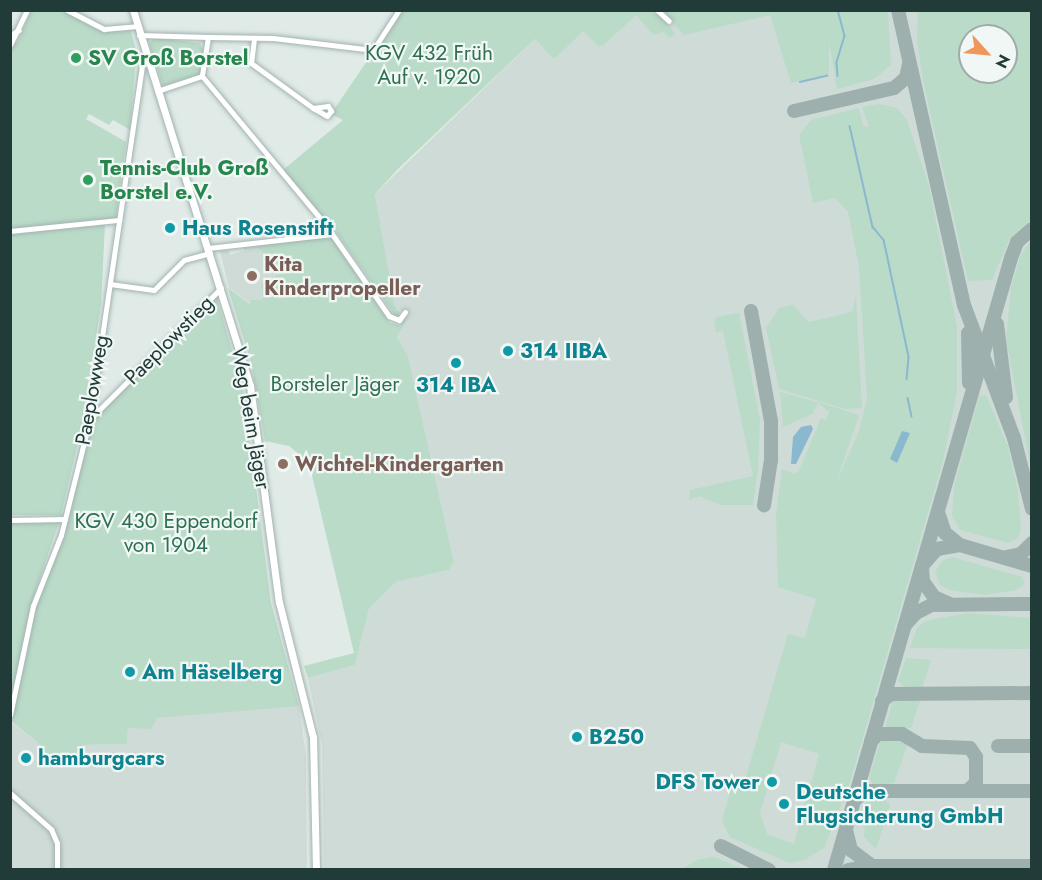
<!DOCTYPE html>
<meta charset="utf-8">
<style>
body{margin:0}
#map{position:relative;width:1042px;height:880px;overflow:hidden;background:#e0ebe8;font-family:Jost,sans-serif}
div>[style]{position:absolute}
.built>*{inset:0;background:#cfdbd7}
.green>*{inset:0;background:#badbc8}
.water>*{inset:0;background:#8ab9cf}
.stream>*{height:1.5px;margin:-0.75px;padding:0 0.75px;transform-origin:0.75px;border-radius:0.75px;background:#8ab9cf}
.taxiway>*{height:14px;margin:-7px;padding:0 7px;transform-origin:7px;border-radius:7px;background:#9eb0ae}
.roads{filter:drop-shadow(0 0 2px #a3b3b0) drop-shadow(0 0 2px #a3b3b0)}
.minor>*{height:5px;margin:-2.5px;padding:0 2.5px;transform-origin:2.5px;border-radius:2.5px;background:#fff}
.tertiary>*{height:7px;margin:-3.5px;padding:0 3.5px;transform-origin:3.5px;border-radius:3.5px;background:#fff}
.dots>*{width:16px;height:16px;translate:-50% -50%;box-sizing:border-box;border:3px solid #f1f7f5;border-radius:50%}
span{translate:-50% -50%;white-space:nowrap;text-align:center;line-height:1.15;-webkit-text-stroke:4.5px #f1f7f5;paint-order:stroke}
.park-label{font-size:21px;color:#2d7052}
.leisure-label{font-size:21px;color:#27864d;font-weight:700}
.left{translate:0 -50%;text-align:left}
.culture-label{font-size:21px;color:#0d838f;font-weight:700}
.right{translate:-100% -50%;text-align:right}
.education-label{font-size:21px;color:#785e54;font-weight:700}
.street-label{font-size:21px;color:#213b38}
.frame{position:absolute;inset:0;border:12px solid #213b38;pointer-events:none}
.north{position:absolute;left:958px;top:24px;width:60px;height:60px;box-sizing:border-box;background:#f1f7f5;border:2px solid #9eaca9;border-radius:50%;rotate:117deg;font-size:16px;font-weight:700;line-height:24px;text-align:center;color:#213b38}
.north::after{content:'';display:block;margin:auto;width:21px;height:27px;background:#ee975b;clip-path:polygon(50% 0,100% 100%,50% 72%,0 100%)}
</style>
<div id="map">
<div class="built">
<div style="clip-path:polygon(evenodd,732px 11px,1031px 11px,1031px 869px,324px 869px,322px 745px,308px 678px,355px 665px,369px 609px,396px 582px,449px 570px,454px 562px,408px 356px,397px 337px,408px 314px,395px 308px,375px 194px,535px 39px,552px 58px,556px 58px,583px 30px,598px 46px,603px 46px,636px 14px,674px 21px,732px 11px,970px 36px,1006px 36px,1006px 72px,970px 72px,970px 36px)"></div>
<div style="clip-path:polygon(256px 247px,283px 267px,263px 299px,252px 300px,251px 304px,229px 288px,220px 251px,229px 250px,230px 255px)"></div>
<div style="clip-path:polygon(273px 706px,299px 706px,306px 756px,307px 869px,11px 869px,10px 721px,42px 746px,44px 755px,73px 756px,77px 761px,83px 745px,127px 744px,128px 728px,157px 718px)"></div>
</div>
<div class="green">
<div style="clip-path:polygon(31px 11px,63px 11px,104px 31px,130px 29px,140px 63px,135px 68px,130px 130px,113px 120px,109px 125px,89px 114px,86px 119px,126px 142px,116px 218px,11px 229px,11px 48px,18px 41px)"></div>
<div style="clip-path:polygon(401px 11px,651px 11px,666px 21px,675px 34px,669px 38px,664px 32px,653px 35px,636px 15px,603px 46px,598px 46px,583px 31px,556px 58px,552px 58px,535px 39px,398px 169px,375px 194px,395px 307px,400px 312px,396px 317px,334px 229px,283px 170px,343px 120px,331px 114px)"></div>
<div style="clip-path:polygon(663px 11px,888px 11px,891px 65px,874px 79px,837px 89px,829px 42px,829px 74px,791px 83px,770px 15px,684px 35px)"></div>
<div style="clip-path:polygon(evenodd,918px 11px,1031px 11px,1031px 219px,1009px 240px,992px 280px,968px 281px,923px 81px,917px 39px,918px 11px,970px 36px,1006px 36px,1006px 72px,970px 72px,970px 36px)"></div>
<div style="clip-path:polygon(154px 38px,200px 43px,204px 52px,200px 74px,163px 86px,149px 44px)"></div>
<div style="clip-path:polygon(evenodd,879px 104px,897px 108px,907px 120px,929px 186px,957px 326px,957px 392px,943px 461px,850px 782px,824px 848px,804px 860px,789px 863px,730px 837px,722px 821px,732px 785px,743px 787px,788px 634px,805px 638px,816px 599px,778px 587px,776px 514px,782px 469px,794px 474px,799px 471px,821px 418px,826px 420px,829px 412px,818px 403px,812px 414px,783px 427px,780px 392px,818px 402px,859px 415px,836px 483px,859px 431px,867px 398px,859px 267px,848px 212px,835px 198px,813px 203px,799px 135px,811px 120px,859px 108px,863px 126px,869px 127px,862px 107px,879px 104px,781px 742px,819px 754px,794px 844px,767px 834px,760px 813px,781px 742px)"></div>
<div style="clip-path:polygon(105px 224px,101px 305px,81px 430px,61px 515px,11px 515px,10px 234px)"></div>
<div style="clip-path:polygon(330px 234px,390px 323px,399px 325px,407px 318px,397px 337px,408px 356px,454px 562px,449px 570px,396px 582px,369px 609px,355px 665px,308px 678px,304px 666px,354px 653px,311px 471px,304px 458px,289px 446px,265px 441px,251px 362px,228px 288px,250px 304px,251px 300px,263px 299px,261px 284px,278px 275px,283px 268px,256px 247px,244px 250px,244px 245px)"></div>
<div style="clip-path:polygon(1031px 240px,1031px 469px,1006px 340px,1011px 287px,1020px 257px)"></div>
<div style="clip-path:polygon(216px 295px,243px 388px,271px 603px,299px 706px,157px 718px,151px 729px,128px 728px,127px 744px,83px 745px,77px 762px,73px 756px,44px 755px,42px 746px,11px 721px,35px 608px,64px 536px,93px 420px)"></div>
<div style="clip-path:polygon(856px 295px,862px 408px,845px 409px,779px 389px,766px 328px,779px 308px,793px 305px,809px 322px,852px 312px)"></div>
<div style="clip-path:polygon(739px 313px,760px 420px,758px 470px,753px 505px,720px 505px,700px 496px,689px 500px,690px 490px,753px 476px,723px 331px,716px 332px,714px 322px,716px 317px)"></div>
<div style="clip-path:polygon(986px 395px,1008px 447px,1018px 491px,1021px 530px,1017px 539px,1009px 543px,960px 530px,952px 516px,954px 486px,979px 397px)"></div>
<div style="clip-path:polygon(59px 522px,31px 605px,11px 702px,11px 523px)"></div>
<div style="clip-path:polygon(952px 557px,1022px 577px,1025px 584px,1016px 590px,984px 595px,949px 590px,940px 585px,935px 572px,942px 561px)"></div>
<div style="clip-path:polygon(967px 613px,1031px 618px,1031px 649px,910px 648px,917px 628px,925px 621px)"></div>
<div style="clip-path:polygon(906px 658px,931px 660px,922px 688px,905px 687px,898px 681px)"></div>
<div style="clip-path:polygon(917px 698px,920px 701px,911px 728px,885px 728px,893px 701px)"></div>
<div style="clip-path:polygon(885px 738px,904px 738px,907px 746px,894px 783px,874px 785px,869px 778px,880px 742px)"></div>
<div style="clip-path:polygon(866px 798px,884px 798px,890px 805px,876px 849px,864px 837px)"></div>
<div style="clip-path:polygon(711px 857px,720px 859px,742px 869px,683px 869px,696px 860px)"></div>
</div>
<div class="water">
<div style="clip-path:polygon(811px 425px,813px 429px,796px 464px,791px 464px,793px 437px,801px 427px)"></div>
<div style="clip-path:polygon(902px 431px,910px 433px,897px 463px,890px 459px)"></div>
</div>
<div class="stream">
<div style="left:838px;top:10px;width:27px;rotate:75deg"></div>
<div style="left:845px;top:36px;width:28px;rotate:107deg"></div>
<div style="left:837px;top:63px;width:13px;rotate:86deg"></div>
<div style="left:800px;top:82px;width:28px;rotate:-13deg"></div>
<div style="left:850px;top:126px;width:104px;rotate:77.2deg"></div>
<div style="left:873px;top:227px;width:17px;rotate:50deg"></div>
<div style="left:884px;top:240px;width:120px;rotate:77.9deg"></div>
<div style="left:909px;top:357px;width:22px;rotate:95deg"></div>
<div style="left:908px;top:398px;width:19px;rotate:78deg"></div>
</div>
<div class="taxiway">
<div style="left:898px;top:10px;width:302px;rotate:77.4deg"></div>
<div style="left:964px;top:305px;width:142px;rotate:69.4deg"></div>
<div style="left:1014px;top:438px;width:73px;rotate:75.8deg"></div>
<div style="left:794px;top:111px;width:103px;rotate:-13deg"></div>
<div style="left:894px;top:88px;width:16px;rotate:-40deg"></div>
<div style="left:906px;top:78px;width:14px;rotate:-78deg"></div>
<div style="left:751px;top:311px;width:112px;rotate:79.7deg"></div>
<div style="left:771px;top:421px;width:39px;rotate:90deg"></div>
<div style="left:771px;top:460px;width:46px;rotate:98.8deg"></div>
<div style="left:997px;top:324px;width:74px;rotate:83deg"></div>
<div style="left:968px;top:333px;width:50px;rotate:88.9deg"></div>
<div style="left:938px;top:512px;width:22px;rotate:72deg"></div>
<div style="left:945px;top:533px;width:19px;rotate:39deg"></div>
<div style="left:1006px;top:557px;width:15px;rotate:-11deg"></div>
<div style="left:1021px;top:554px;width:16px;rotate:-45deg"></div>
<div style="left:952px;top:605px;width:20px;rotate:-156deg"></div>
<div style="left:934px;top:597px;width:19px;rotate:-125deg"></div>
<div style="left:923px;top:581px;width:15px;rotate:-94deg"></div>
<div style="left:922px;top:566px;width:23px;rotate:-49deg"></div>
<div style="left:937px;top:549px;width:23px;rotate:-10deg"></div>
<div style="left:960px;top:545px;width:75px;rotate:16.3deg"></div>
<div style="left:906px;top:624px;width:15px;rotate:-48deg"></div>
<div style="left:916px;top:613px;width:18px;rotate:-27deg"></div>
<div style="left:932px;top:605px;width:100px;rotate:-0.6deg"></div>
<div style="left:882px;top:701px;width:11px;rotate:-38deg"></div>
<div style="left:891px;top:694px;width:141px;rotate:-0.4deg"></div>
<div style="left:871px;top:741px;width:10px;rotate:-45deg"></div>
<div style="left:878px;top:734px;width:24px"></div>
<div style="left:902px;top:734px;width:23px;rotate:31deg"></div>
<div style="left:922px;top:746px;width:48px;rotate:2.4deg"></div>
<div style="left:970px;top:748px;width:11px;rotate:56deg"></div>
<div style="left:976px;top:757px;width:26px;rotate:90deg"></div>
<div style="left:976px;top:783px;width:12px;rotate:138deg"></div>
<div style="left:998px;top:746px;width:34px"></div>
<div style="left:854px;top:800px;width:16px;rotate:-35deg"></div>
<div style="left:867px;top:791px;width:165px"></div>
<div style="left:846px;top:830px;width:21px;rotate:76deg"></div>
<div style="left:851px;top:850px;width:25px;rotate:37deg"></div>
<div style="left:721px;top:846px;width:54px;rotate:26.6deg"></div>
<div style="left:834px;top:870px;width:637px;rotate:-73.87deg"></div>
<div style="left:1011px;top:258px;width:17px;rotate:-69deg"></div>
<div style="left:1017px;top:242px;width:20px;rotate:-41deg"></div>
<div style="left:848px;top:870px;width:20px;rotate:-11deg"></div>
<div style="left:868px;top:866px;width:164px"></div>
</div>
<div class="roads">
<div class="minor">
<div style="left:67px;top:10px;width:42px;rotate:27.2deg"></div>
<div style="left:104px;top:29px;width:33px;rotate:-5deg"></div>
<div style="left:657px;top:10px;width:16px;rotate:43deg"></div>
<div style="left:10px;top:35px;width:10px;rotate:-29deg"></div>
<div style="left:139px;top:35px;width:69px;rotate:1.7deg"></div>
<div style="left:208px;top:37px;width:39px;rotate:99deg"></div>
<div style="left:202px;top:76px;width:47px;rotate:161.6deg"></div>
<div style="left:208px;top:37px;width:65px;rotate:0.9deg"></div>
<div style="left:273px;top:38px;width:101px;rotate:6.8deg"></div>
<div style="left:373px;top:50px;width:48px;rotate:-57deg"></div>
<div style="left:254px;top:39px;width:24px;rotate:97deg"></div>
<div style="left:251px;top:63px;width:77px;rotate:36deg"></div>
<div style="left:10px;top:45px;width:39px;rotate:-64deg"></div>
<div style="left:202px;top:76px;width:190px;rotate:50.3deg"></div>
<div style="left:323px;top:222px;width:11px;rotate:95deg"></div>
<div style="left:328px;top:106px;width:6px;rotate:59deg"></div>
<div style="left:331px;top:111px;width:6px;rotate:129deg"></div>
<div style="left:327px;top:116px;width:16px;rotate:-150deg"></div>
<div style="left:313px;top:108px;width:15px;rotate:-8deg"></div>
<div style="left:10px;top:231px;width:110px;rotate:-5.8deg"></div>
<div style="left:208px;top:248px;width:125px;rotate:-6.4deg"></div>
<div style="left:332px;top:234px;width:100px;rotate:55.2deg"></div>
<div style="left:389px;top:316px;width:11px;rotate:22deg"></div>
<div style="left:399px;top:320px;width:10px;rotate:-53deg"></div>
<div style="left:110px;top:284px;width:44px;rotate:7.8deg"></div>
<div style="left:154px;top:290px;width:42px;rotate:-45deg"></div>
<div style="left:184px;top:260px;width:27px;rotate:-15deg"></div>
<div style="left:91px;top:418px;width:184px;rotate:-45deg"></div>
<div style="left:10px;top:520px;width:55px;rotate:-1deg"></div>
<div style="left:10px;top:715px;width:111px;rotate:-78.1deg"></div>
<div style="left:33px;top:606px;width:76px;rotate:-68.5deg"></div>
<div style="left:61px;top:535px;width:121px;rotate:-76.1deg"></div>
<div style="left:90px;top:418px;width:357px;rotate:-81.6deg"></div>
<div style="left:142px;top:65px;width:7px;rotate:-45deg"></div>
<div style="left:10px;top:793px;width:55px;rotate:41.3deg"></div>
<div style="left:51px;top:829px;width:15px;rotate:67deg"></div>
<div style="left:57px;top:843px;width:27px;rotate:90deg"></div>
</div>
<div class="tertiary">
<div style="left:133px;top:10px;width:394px;rotate:72.7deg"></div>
<div style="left:250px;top:386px;width:218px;rotate:82.4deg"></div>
<div style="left:279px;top:602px;width:139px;rotate:75.9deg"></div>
<div style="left:313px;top:737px;width:133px;rotate:88.7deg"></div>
</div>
</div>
<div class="dots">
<div style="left:76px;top:58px;background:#2e9e5b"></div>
<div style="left:88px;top:180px;background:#2e9e5b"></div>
<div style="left:170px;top:228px;background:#0f9aa8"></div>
<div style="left:252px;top:276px;background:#8d6e63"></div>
<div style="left:508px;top:351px;background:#0f9aa8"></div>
<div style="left:456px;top:363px;background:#0f9aa8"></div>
<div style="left:283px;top:464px;background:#8d6e63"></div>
<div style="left:130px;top:672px;background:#0f9aa8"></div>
<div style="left:577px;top:737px;background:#0f9aa8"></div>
<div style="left:26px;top:758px;background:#0f9aa8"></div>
<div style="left:772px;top:782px;background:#0f9aa8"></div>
<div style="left:784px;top:804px;background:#0f9aa8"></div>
</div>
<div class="park-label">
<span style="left:429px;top:65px">KGV 432 Früh<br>Auf v. 1920</span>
<span style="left:335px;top:384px">Borsteler Jäger</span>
<span style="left:166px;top:533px">KGV 430 Eppendorf<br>von 1904</span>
</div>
<div class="leisure-label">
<span class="left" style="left:88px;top:58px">SV Groß Borstel</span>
<span class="left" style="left:100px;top:180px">Tennis-Club Groß<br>Borstel e.V.</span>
</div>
<div class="culture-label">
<span class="left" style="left:182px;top:228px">Haus Rosenstift</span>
<span class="left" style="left:520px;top:351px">314 IIBA</span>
<span style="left:456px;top:385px">314 IBA</span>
<span class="left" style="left:142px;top:672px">Am Häselberg</span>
<span class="left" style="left:589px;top:737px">B250</span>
<span class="left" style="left:38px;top:758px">hamburgcars</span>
<span class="right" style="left:760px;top:782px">DFS Tower</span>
<span class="left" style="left:796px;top:804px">Deutsche<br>Flugsicherung GmbH</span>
</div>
<div class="education-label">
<span class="left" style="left:264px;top:276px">Kita<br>Kinderpropeller</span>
<span class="left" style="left:295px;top:464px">Wichtel-Kindergarten</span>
</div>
<div class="street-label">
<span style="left:169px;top:340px;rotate:-45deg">Paeplowstieg</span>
<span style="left:92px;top:390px;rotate:-80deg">Paeplowweg</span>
<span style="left:251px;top:418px;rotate:80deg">Weg beim Jäger</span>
</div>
<div class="frame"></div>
<div class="north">N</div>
</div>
